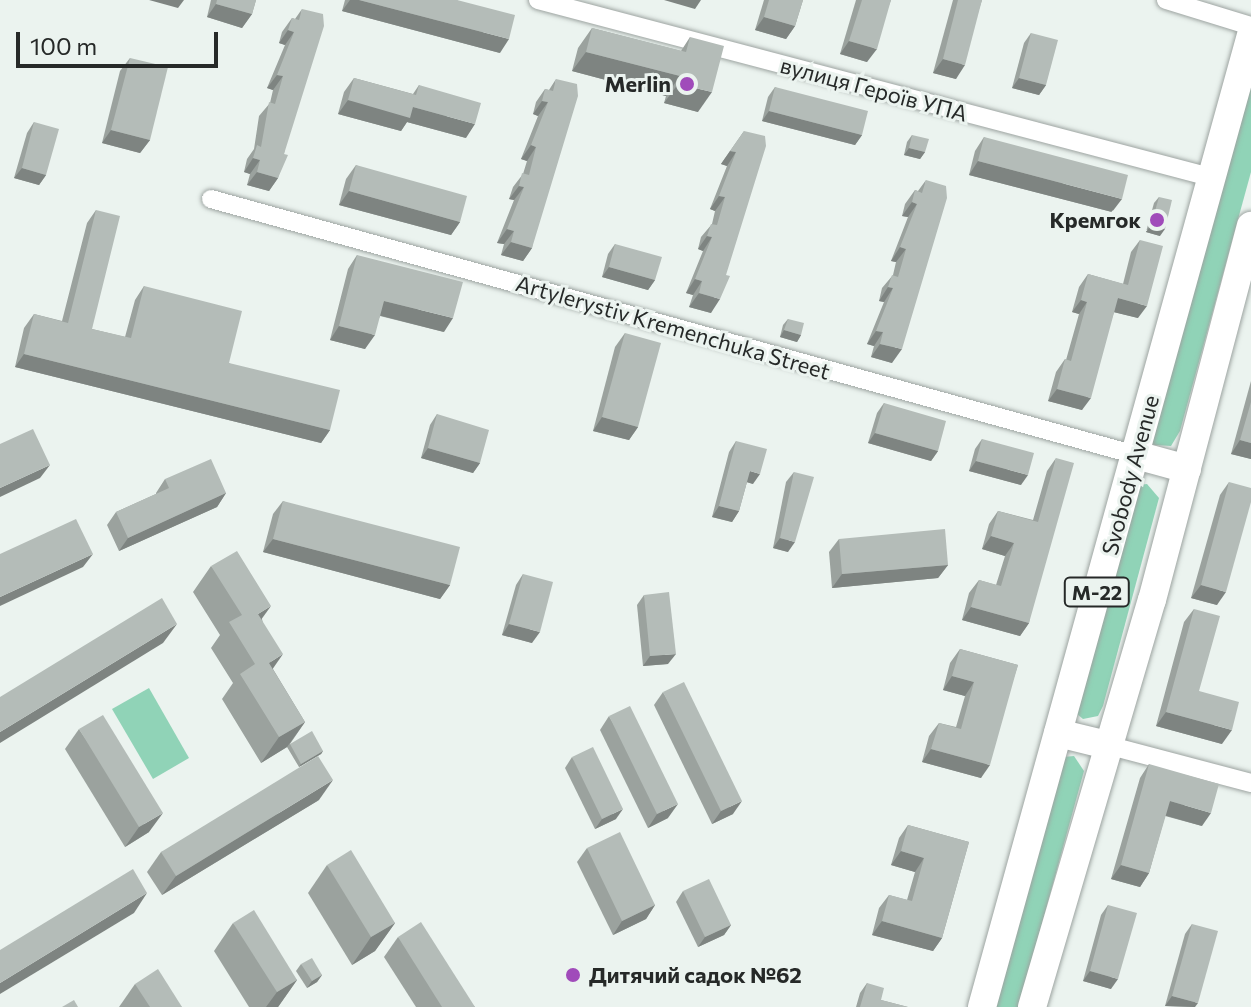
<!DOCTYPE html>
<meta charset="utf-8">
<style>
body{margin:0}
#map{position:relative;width:1251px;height:1007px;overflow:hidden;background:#ebf3ef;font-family:Commissioner,sans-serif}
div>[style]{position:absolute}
.green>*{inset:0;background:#90d3b7}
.roads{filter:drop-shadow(0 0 2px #9da4a1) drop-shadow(0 0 2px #9da4a1)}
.minor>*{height:18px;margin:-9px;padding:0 9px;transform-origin:9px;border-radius:9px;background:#fff}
.highway>*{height:28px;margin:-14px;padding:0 14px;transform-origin:14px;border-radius:14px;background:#fff}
.wall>*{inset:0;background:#9ba29e}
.shaded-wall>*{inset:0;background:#7e8481}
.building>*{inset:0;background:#b4bcb8}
.dots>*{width:22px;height:22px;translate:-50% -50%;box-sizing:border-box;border:4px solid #ebf3ef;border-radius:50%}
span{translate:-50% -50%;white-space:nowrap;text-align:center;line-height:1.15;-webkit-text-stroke:6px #ebf3ef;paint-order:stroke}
.shield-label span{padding:2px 6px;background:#ebf3ef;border:2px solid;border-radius:6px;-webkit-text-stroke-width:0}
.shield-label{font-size:20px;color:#262928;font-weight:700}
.poi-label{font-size:22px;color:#262928;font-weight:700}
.right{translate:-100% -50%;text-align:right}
.left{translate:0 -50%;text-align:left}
.street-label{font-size:22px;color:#262928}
.scale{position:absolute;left:16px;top:32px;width:202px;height:36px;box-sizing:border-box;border:4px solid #262928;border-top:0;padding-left:10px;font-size:24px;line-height:28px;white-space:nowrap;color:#262928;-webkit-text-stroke:6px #ebf3ef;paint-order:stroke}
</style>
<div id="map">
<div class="green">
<div style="clip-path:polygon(1251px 70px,1251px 172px,1180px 431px,1171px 446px,1155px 445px,1150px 443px)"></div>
<div style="clip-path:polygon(1147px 484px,1159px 498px,1103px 706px,1098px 716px,1083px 719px,1077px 714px,1138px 485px)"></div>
<div style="clip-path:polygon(149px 688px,189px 758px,153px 779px,112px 709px)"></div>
<div style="clip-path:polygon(1074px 756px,1084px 771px,1019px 1007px,991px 1007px,1063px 757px)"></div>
</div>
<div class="roads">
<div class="minor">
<div style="left:538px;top:0;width:695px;rotate:14.76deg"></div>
<div style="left:1166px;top:0;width:89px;rotate:17deg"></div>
<div style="left:211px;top:199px;width:960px;rotate:15.47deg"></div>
<div style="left:1107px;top:745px;width:149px;rotate:14.8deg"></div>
</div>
<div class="highway">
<div style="left:1136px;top:455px;width:53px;rotate:15.4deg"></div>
<div style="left:1058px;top:733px;width:50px;rotate:13.8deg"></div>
<div style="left:982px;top:1007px;width:1009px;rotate:-74.53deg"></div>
<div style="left:1032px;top:1007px;width:424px;rotate:-73.6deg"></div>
<div style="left:1152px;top:600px;width:387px;rotate:-75.2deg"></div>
</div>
</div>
<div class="wall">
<div style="clip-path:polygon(211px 0,256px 0,252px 14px,242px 28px,207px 17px)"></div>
<div style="clip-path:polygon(345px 0,457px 0,500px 53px,342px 11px)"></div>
<div style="clip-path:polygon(764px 0,803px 0,795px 26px,786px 39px,755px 30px)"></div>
<div style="clip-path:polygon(856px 0,891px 0,867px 62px,840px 54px)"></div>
<div style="clip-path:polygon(953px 0,982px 0,956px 79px,933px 73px)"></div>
<div style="clip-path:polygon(302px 9px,284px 154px,278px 178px,269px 191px,247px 185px,250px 174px,244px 172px,247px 159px,254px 149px,259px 116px,270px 103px,273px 90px,267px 88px,285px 45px,279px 43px,282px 32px,292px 18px,295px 19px)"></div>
<div style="clip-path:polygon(592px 28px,681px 51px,690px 37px,698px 112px,664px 103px,666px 96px,572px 71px,578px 48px)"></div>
<div style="clip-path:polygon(1031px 33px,1046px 85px,1039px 95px,1012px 88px,1024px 43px)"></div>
<div style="clip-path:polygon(130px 58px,150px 140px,140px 153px,102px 143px,120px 71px)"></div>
<div style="clip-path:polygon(354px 78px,413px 94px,419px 85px,466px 138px,407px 122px,401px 131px,338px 114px,344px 92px)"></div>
<div style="clip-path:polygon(556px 79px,532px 248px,523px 261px,501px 255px,504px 244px,497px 243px,514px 200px,509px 199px,513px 187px,523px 174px,527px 161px,521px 159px,538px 116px,533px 114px,536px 102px,545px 89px,549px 90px)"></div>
<div style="clip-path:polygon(775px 87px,862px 135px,855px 145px,762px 121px,768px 97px)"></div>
<div style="clip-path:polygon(34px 122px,46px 175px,39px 185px,14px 178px,27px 133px)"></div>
<div style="clip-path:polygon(744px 131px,711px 313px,689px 307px,693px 295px,686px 293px,703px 251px,698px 249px,701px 237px,712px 224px,715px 211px,710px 209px,727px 166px,721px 164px)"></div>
<div style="clip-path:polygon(912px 135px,925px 152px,920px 159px,904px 155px,907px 142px)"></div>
<div style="clip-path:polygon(984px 137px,1112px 212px,969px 175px,975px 151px)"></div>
<div style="clip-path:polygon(356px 165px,460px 222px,451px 235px,339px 205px,346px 179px)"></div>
<div style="clip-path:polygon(926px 180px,892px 363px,871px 357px,874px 346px,867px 344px,884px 302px,879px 301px,882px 288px,893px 275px,896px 262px,891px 261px,908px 217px,902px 216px,905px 204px,915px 190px,918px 191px)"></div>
<div style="clip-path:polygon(1159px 197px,1160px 236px,1146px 232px,1154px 203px)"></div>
<div style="clip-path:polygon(96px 210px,92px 329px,125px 337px,135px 300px,144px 286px,229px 363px,330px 430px,321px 443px,15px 367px,24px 328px,34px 314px,62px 321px,87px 223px)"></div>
<div style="clip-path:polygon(1140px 240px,1138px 318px,1114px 312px,1082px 410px,1048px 401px,1056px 372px,1065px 359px,1066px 360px,1079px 314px,1072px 312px,1079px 287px,1088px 274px,1123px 284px,1131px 252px)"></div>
<div style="clip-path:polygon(615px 244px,655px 280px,648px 290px,602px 277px,608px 254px)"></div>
<div style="clip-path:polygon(357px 255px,444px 332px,380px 316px,365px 349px,330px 340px,348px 269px)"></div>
<div style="clip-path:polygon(788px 319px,801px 335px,797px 342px,780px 337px,783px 325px)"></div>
<div style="clip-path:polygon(625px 333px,638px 427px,629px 440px,593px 431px,615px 347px)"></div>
<div style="clip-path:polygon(1251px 381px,1251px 459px,1231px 454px)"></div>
<div style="clip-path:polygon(884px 403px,938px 451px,931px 461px,868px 443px,877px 413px)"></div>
<div style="clip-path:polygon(437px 414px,480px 463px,473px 473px,421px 458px,430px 425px)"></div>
<div style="clip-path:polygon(982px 439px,1021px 485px,969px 471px,975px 449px)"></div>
<div style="clip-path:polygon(736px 441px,753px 484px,747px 482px,739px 511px,732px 522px,712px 517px,729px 452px)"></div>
<div style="clip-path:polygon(1056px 458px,1029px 623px,1020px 636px,962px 620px,969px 593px,979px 580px,996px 585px,1005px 556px,982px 549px,989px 524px,998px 511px,1033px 520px,1047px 471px)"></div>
<div style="clip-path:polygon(794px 472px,788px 552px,773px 548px,786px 482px)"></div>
<div style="clip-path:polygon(165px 479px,226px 493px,217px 507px,119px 551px,107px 525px,116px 512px,156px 494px,156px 493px)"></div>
<div style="clip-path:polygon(1229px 482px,1217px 605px,1191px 598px,1220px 495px)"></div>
<div style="clip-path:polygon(283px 501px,450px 585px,440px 599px,263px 552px,273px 514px)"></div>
<div style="clip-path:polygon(839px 539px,948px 565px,938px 578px,832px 588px,829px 552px)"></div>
<div style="clip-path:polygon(211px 566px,262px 619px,273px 669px,305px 722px,290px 744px,323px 751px,321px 754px,299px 767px,287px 747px,261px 763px,222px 699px,233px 683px,211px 648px,220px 635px,193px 592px)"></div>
<div style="clip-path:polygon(523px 574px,532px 643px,502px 635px,516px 585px)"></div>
<div style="clip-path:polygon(644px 595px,668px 664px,643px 666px,637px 605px)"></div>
<div style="clip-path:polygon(1194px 609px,1199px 691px,1222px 744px,1156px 726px,1184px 622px)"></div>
<div style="clip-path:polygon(960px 649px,1018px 665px,981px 778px,922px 762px,929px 736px,939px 723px,956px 727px,965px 696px,943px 690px,950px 663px)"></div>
<div style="clip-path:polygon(663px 692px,733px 814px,712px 824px,654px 705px)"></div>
<div style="clip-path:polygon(609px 716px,668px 818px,648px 828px,600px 730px)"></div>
<div style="clip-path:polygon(79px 729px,149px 832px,125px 847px,65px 749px)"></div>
<div style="clip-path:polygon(572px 757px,616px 819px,595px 829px,565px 768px)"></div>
<div style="clip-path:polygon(1149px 764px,1202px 826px,1165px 816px,1149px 873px,1140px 887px,1111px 879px,1140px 778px)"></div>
<div style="clip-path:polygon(319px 800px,162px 895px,147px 872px,161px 852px)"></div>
<div style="clip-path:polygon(908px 825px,969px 842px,942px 938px,933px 951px,872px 935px,879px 908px,889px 895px,907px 900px,915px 872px,891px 865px,899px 838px)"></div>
<div style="clip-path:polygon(587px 848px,655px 905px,646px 919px,613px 935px,577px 862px)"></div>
<div style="clip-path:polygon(327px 865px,395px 923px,375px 951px,352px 965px,308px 893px)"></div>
<div style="clip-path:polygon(683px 891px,731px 925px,724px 935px,698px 947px,676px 902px)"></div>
<div style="clip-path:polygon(1108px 905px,1111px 989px,1083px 981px,1101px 915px)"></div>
<div style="clip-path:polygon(233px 923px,297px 980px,278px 1007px,249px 1007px,214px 951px)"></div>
<div style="clip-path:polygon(1192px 924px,1195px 1007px,1165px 1006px,1185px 934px)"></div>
<div style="clip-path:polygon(398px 937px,475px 1007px,416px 1007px,384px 957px)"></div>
<div style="clip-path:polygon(301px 964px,322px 975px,317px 982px,307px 988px,296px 971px)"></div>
<div style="clip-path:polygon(867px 983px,881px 1000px,908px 1007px,856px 1007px,860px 993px)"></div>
<div style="clip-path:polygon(135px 984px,182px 1007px,119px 1007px)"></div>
</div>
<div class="shaded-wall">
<div style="clip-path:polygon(149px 0,184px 0,178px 8px)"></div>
<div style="clip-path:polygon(350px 0,359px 0,509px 39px,500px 53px,342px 11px)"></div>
<div style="clip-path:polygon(664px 0,701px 0,695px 9px)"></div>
<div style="clip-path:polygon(216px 4px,252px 14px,242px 28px,207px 17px)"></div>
<div style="clip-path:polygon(764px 17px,795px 26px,786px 39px,755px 30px)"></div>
<div style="clip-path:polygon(288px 30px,294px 32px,285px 45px,279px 43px)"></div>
<div style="clip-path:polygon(849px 41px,877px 49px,867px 62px,840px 54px)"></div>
<div style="clip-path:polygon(586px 52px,680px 76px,666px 96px,572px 71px)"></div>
<div style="clip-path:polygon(943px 59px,965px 65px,956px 79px,933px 73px)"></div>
<div style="clip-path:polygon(277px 75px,283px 76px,273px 90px,267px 88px)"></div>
<div style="clip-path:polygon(1019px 78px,1046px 85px,1039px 95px,1012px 88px)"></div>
<div style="clip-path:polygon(678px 84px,712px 92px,698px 112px,664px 103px)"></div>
<div style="clip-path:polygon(348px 100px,413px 107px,475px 124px,466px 138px,407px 122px,401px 131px,338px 114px)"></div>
<div style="clip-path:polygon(542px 101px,548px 102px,538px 116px,533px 114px)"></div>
<div style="clip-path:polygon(769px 111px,862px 135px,855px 145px,762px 121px)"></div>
<div style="clip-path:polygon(111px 130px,150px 140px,140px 153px,102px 143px)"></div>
<div style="clip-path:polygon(531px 145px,536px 147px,527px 161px,521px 159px)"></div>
<div style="clip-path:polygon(909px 148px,925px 152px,920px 159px,904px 155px)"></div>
<div style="clip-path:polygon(730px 151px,736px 152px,727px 166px,721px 164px)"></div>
<div style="clip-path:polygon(253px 158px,260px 160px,250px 174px,244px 172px)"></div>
<div style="clip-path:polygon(978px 161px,1122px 199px,1112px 212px,969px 175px)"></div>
<div style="clip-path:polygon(22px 168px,46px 175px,39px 185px,14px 178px)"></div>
<div style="clip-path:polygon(257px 172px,278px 178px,269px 191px,247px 185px)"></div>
<div style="clip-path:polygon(519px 186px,524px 187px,514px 200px,509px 199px)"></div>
<div style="clip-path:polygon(349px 191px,460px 222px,451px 235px,339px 205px)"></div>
<div style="clip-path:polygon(719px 196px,725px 197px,715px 211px,710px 209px)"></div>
<div style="clip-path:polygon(912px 202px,917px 204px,908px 217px,902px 216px)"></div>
<div style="clip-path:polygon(1151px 225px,1165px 229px,1160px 236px,1146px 232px)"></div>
<div style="clip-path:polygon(507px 229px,514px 231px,504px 244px,497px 243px)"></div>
<div style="clip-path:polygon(707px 236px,712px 237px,703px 251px,698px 249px)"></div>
<div style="clip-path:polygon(511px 242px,532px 248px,523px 261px,501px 255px)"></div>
<div style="clip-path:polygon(900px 247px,906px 249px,896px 262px,891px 261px)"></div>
<div style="clip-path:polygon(609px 267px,655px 280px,648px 290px,602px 277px)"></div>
<div style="clip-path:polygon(695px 279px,702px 281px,693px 295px,686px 293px)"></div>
<div style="clip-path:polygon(888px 287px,893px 288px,884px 302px,879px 301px)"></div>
<div style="clip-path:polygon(699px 293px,720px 299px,711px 313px,689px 307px)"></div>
<div style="clip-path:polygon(1118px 298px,1147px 306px,1138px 318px,1109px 311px)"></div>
<div style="clip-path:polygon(1081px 300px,1087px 302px,1079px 314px,1072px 312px)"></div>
<div style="clip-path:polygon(384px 301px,453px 318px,444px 332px,374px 314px)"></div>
<div style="clip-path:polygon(339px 326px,375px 335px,365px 349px,330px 340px)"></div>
<div style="clip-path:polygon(784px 330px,801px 335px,797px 342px,780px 337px)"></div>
<div style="clip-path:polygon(876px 331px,883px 332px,874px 346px,867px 344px)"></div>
<div style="clip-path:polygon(880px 344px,902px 349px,892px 363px,871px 357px)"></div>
<div style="clip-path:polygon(24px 354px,330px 430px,321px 443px,15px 367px)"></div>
<div style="clip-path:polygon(1057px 389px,1091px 398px,1082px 410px,1048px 401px)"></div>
<div style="clip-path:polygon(602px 417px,638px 427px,629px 440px,593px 431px)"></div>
<div style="clip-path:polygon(875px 433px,938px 451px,931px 461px,868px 443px)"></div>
<div style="clip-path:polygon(1240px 440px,1251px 443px,1251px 459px,1231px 454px)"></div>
<div style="clip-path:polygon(428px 448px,480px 463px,473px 473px,421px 458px)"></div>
<div style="clip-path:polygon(976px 461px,1028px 475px,1021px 485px,969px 471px)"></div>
<div style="clip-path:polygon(50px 465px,40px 478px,0 497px,0 488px)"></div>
<div style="clip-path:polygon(750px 471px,760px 474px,753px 484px,743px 481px)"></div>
<div style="clip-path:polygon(226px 493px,217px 507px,119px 551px,128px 538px)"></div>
<div style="clip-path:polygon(719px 506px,739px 511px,732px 522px,712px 517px)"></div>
<div style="clip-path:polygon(991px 536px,1014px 543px,1005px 556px,982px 549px)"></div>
<div style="clip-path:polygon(780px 538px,795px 542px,788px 552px,773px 548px)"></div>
<div style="clip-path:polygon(273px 539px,450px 585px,440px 599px,263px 552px)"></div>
<div style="clip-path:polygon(93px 554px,83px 567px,0 606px,0 597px)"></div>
<div style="clip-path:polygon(948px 565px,938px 578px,832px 588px,842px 574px)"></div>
<div style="clip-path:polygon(1201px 585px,1226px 592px,1217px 605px,1191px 598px)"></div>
<div style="clip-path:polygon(271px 606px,253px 631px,258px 614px)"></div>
<div style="clip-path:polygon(971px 607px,1029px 623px,1020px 636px,962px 620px)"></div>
<div style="clip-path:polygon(177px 624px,163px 643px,0 743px,0 732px)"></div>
<div style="clip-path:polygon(509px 624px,540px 632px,532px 643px,502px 635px)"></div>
<div style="clip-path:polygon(283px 654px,265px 680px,269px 663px)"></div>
<div style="clip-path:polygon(676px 654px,668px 664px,643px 666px,650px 656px)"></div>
<div style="clip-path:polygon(952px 676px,974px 682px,965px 696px,943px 690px)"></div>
<div style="clip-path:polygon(1166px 712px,1232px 730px,1222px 744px,1156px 726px)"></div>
<div style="clip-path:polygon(305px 722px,287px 747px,261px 763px,279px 737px)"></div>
<div style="clip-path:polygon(931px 749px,990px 765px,981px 778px,922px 762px)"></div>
<div style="clip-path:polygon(323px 751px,321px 754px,299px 767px,301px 764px)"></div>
<div style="clip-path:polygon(333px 780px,319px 800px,162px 895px,176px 876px)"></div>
<div style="clip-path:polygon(742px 801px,733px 814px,712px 824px,721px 811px)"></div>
<div style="clip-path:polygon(1170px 801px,1211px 813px,1202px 826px,1160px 814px)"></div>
<div style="clip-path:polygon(678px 804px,668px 818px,648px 828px,657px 814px)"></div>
<div style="clip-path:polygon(623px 809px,616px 819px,595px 829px,602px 819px)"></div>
<div style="clip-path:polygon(163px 813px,149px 832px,125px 847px,139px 827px)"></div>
<div style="clip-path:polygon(901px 851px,924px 858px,915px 872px,891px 865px)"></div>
<div style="clip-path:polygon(1121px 865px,1149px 873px,1140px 887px,1111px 879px)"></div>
<div style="clip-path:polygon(147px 893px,134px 913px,0 994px,0 983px)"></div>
<div style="clip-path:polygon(655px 905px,646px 919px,613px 935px,622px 921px)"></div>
<div style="clip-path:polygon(882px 921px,942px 938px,933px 951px,872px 935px)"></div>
<div style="clip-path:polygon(395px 923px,375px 951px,352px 965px,371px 937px)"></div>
<div style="clip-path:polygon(731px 925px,724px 935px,698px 947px,705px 937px)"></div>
<div style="clip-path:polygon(1090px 971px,1118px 979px,1111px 989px,1083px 981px)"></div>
<div style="clip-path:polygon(322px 975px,317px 982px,307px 988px,312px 981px)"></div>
<div style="clip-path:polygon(297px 980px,278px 1007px,266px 1007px,277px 992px)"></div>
<div style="clip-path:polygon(1172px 996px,1198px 1003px,1195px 1007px,1165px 1006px)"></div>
</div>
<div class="building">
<div style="clip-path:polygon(217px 0,256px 0,252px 14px,216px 4px)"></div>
<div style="clip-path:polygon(359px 0,457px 0,515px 15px,509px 39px)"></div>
<div style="clip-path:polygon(769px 0,803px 0,795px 26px,764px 17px)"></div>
<div style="clip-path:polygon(862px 0,891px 0,877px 49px,849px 41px)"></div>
<div style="clip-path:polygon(958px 0,982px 0,965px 65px,943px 59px)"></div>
<div style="clip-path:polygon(302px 9px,323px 14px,324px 26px,284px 154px,288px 155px,278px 178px,257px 172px,260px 160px,253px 158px,257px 145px,261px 147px,269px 102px,275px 104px,283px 76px,277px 75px,294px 32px,288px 30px,292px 18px,299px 20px)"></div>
<div style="clip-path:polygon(592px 28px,686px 52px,690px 37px,724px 46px,712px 92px,678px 84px,680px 76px,586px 52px)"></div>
<div style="clip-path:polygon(1031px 33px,1058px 40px,1046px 85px,1019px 78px)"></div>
<div style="clip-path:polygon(130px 58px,168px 67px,150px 140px,111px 130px)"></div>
<div style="clip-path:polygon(354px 78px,416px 95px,419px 85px,481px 103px,475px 124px,413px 107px,410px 118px,348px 100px)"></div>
<div style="clip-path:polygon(556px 79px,577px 84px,578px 96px,532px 248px,511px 242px,514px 231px,507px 229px,524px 187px,519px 186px,522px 173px,529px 175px,536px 147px,531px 145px,548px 102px,542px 101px,545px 89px,553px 91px)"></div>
<div style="clip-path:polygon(775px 87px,868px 111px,862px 135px,769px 111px)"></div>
<div style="clip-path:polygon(34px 122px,59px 129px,46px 175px,22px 168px)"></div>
<div style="clip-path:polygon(744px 131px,765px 136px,766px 146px,726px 275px,730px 276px,720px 299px,699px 293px,702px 281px,695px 279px,712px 237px,707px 236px,711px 224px,717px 225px,725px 197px,719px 196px,736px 152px,730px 151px)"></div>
<div style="clip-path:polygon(912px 135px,929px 139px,925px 152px,909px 148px)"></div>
<div style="clip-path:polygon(984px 137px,1128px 175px,1122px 199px,978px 161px)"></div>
<div style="clip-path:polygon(356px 165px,467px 196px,460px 222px,349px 191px)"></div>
<div style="clip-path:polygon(926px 180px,946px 186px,947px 198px,902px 349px,880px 344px,883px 332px,876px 331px,893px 288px,888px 287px,892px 275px,898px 277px,906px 249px,900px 247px,917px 204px,912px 202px,915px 190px,922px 193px)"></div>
<div style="clip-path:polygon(1159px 197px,1172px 200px,1165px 229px,1151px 225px)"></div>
<div style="clip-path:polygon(96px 210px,120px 216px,92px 329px,131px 338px,144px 286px,242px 311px,229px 363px,340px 390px,330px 430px,24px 354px,34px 314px,68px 323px)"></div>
<div style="clip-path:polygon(1140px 240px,1163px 246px,1147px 306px,1118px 298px,1091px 398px,1057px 389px,1065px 359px,1071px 361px,1087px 302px,1081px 300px,1088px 274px,1128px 285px)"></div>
<div style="clip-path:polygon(615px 244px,662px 257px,655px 280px,609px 267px)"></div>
<div style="clip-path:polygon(357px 255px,463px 282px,453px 318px,384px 301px,375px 335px,339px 326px)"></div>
<div style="clip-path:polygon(788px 319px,804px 323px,801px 335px,784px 330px)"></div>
<div style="clip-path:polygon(625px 333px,661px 343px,638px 427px,602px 417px)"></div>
<div style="clip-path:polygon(1251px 402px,1251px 443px,1240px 440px)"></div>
<div style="clip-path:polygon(884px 403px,946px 421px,938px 451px,875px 433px)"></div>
<div style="clip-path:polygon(437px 414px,489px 430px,480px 463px,428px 448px)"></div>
<div style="clip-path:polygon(33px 429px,50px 465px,0 488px,0 444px)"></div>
<div style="clip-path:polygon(982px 439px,1034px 453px,1028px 475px,976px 461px)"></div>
<div style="clip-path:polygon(736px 441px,767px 449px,760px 474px,750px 471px,739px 511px,719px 506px)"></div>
<div style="clip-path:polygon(1056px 458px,1074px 463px,1029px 623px,971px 607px,979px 580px,1001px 586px,1014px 543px,991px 536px,998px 511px,1038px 522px)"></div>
<div style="clip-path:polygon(211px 459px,226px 493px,128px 538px,116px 512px,169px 488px,165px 479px)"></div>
<div style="clip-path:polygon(794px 472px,814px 477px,795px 542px,780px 538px)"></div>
<div style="clip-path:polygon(1229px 482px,1251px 488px,1251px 502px,1226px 592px,1201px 585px)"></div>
<div style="clip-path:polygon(283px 501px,460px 547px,450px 585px,273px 539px)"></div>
<div style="clip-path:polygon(76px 519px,93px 554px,0 597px,0 554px)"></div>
<div style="clip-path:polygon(945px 529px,948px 565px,842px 574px,839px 539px)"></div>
<div style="clip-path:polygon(237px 551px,271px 606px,258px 614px,283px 654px,269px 663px,305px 722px,279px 737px,240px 674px,255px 664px,229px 622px,242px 615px,211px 566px)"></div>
<div style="clip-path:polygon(523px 574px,553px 582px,540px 632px,509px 624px)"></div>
<div style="clip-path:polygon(669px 592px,676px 654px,650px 656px,644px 595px)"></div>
<div style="clip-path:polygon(162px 598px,177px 624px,0 732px,0 697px)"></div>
<div style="clip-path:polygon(1194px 609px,1220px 616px,1199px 691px,1239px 702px,1232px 730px,1166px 712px)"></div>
<div style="clip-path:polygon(960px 649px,1018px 665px,990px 765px,931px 749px,939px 723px,961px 729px,974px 682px,952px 676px)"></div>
<div style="clip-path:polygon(684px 682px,742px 801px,721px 811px,663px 692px)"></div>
<div style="clip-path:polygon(630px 706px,678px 804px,657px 814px,609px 716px)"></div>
<div style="clip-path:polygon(103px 715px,163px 813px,139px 827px,79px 729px)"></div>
<div style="clip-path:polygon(312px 731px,323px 751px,301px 764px,290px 744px)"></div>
<div style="clip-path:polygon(593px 747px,623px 809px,602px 819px,572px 757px)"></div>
<div style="clip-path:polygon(318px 756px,333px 780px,176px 876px,161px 852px)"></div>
<div style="clip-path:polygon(1149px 764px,1219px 784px,1211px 813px,1170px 801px,1149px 873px,1121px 865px)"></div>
<div style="clip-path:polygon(908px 825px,969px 842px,942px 938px,882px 921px,889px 895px,912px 901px,924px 858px,901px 851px)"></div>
<div style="clip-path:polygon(620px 832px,655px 905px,622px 921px,587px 848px)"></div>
<div style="clip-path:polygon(351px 850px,395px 923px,371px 937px,327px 865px)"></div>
<div style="clip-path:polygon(133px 869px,147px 893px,0 983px,0 950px)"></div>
<div style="clip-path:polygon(709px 879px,731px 925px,705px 937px,683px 891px)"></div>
<div style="clip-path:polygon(1108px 905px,1137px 913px,1118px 979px,1090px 971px)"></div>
<div style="clip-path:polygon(254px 910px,297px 980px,277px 992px,233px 923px)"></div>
<div style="clip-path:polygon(421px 922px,475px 1007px,442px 1007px,398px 937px)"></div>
<div style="clip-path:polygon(1192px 924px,1218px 931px,1198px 1003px,1172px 996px)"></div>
<div style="clip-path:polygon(312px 958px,322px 975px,312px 981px,301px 964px)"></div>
<div style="clip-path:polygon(158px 969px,182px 1007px,150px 1007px,135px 984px)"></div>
<div style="clip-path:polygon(867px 983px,884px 988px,881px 1000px,908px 1007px,860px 1007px)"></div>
<div style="clip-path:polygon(74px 1000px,78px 1007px,62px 1007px)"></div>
</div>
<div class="dots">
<div style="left:687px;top:84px;background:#a04bba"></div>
<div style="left:1157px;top:220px;background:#a04bba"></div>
<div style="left:573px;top:975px;background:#a04bba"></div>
</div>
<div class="shield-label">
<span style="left:1097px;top:592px">М-22</span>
</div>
<div class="poi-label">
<span class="right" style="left:671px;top:84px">Merlin</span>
<span class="right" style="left:1141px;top:220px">Кремгок</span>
<span class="left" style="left:589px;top:975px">Дитячий садок №62</span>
</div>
<div class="street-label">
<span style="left:874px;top:89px;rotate:15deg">вулиця Героїв УПА</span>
<span style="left:673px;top:327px;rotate:16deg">Artylerystiv Kremenchuka Street</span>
<span style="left:1130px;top:475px;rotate:-75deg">Svobody Avenue</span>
</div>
<div class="scale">100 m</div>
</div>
